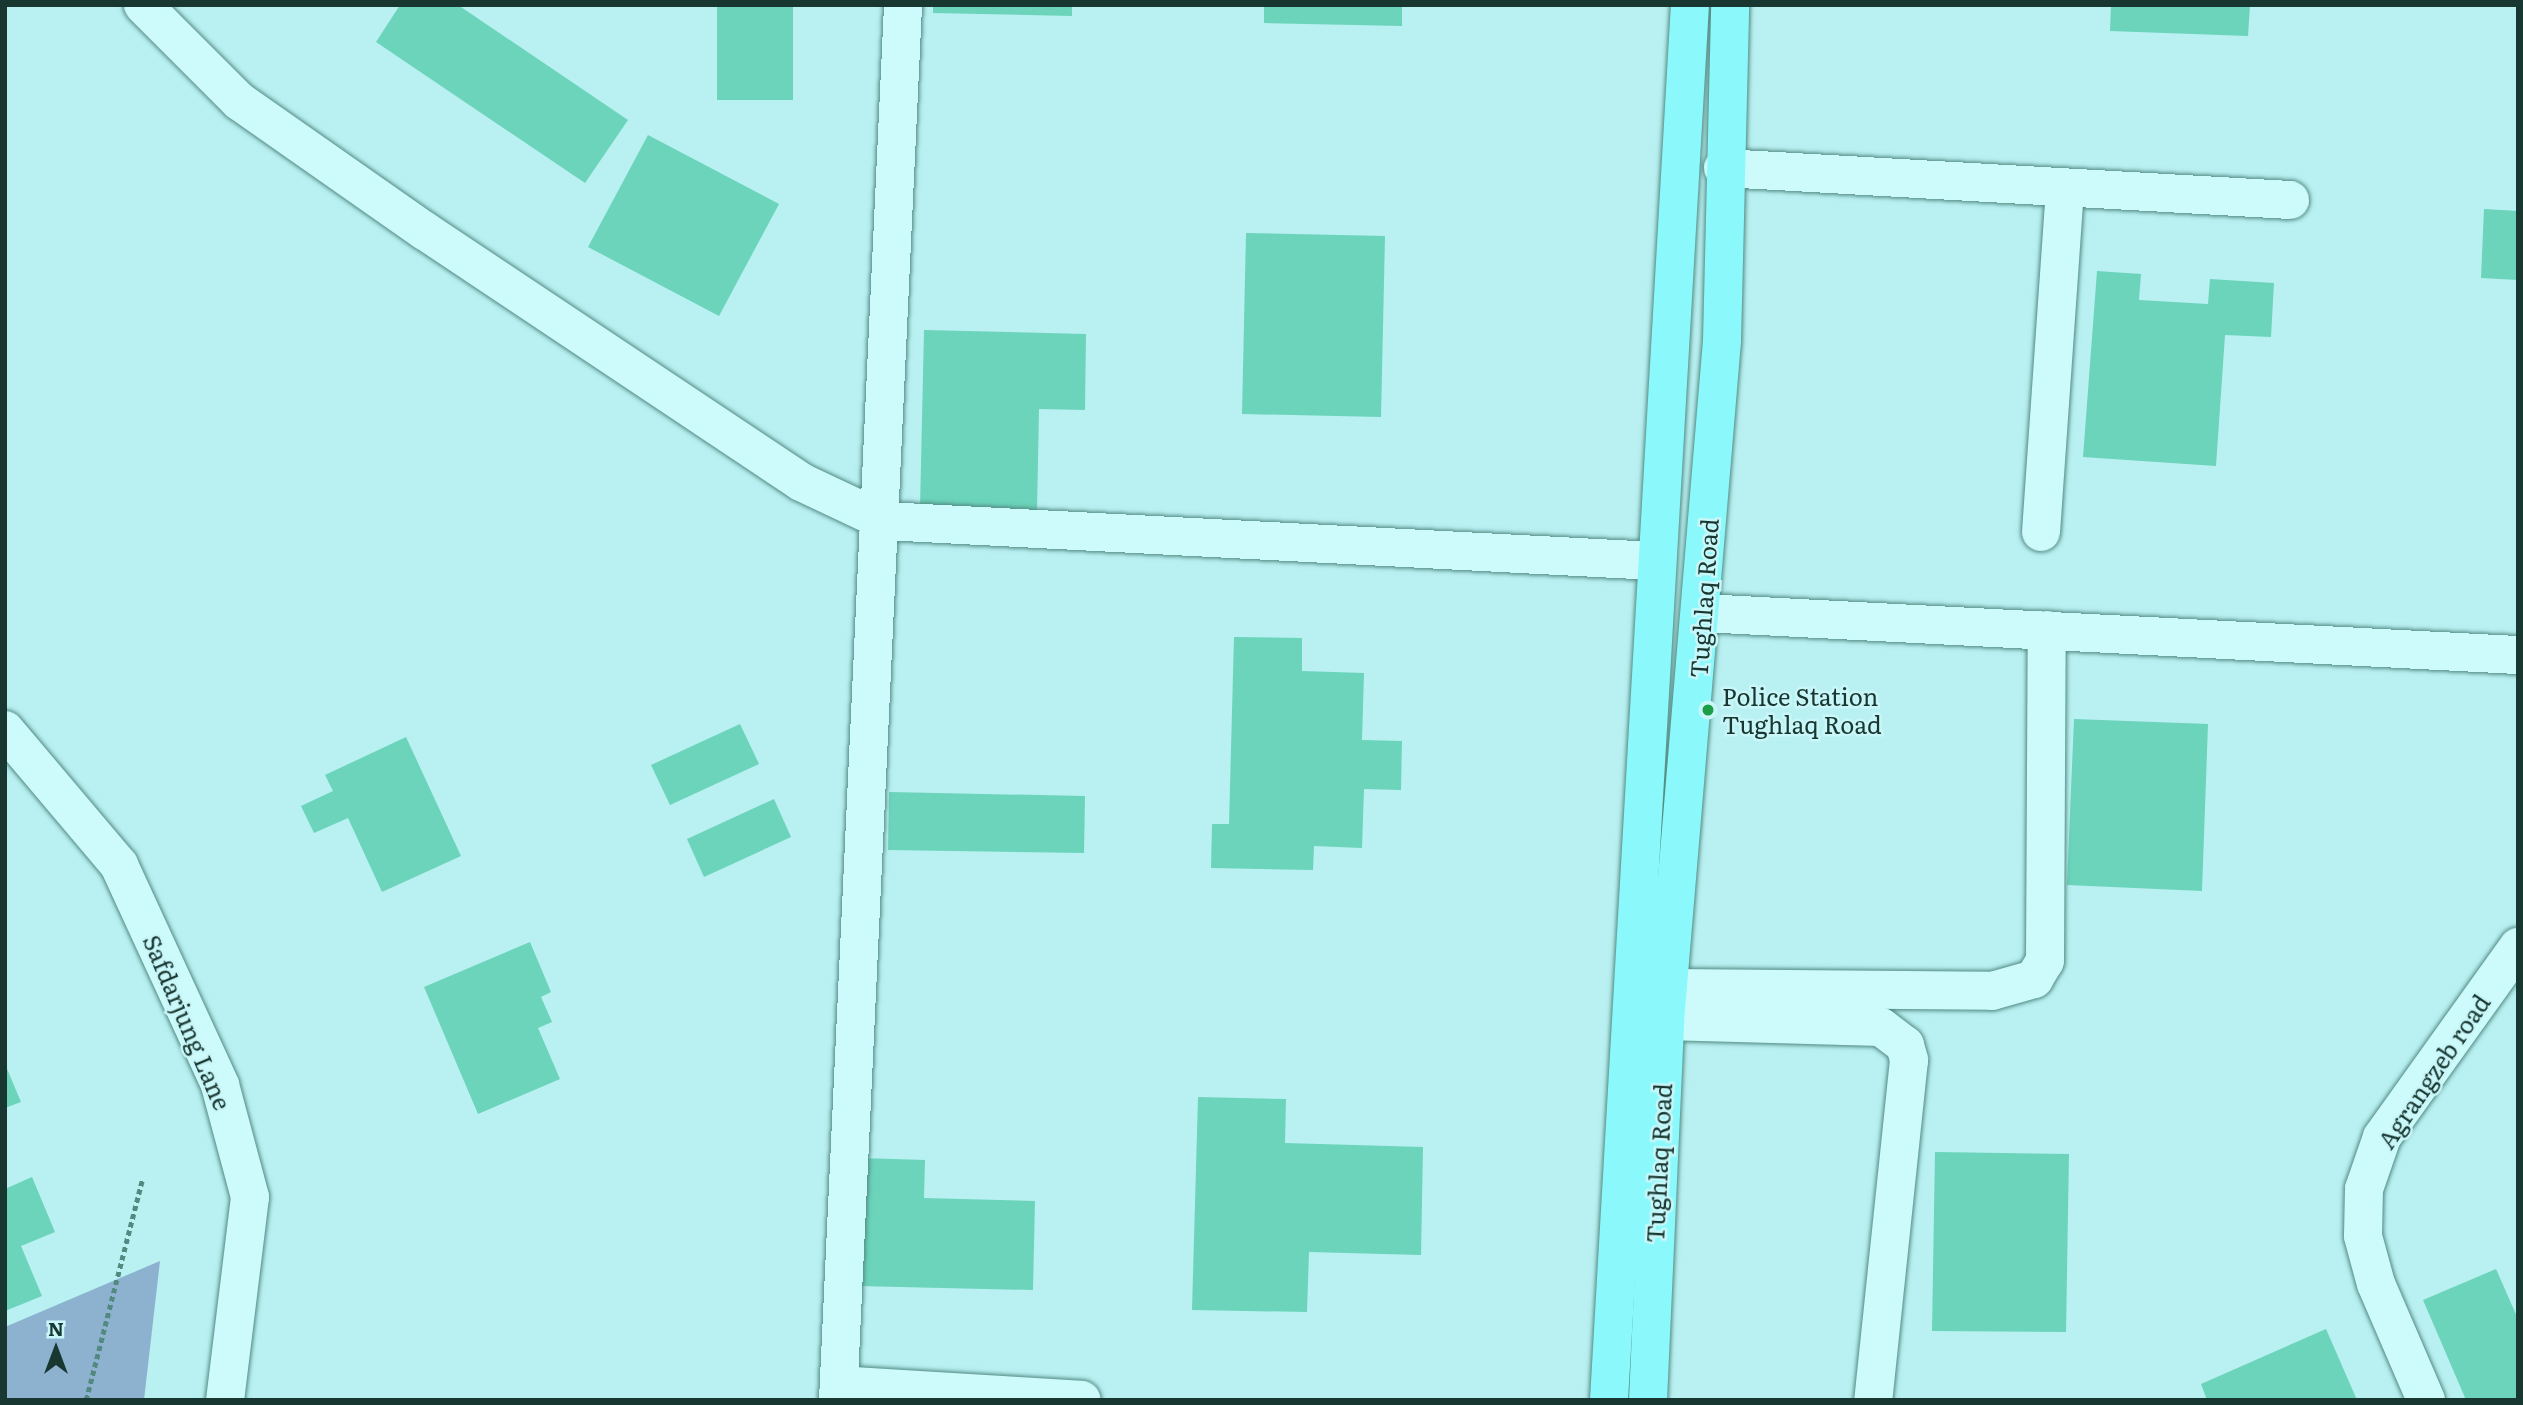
<!DOCTYPE html>
<style>
body{margin:0}
#map{position:relative;width:2523px;height:1405px;overflow:hidden;background:#b9f0f2;font-family:Literata,serif}
div>[style]{position:absolute}
.green>*{inset:0;background:#8cb2d0}
.building>*{inset:0;background:#6bd4ba}
.path>*{height:4.5px;margin-top:-2.25px;transform-origin:0;background:repeating-linear-gradient(90deg,#528a82 0 5px,transparent 0 8.5px)}
.roads{filter:drop-shadow(0 0 2px #528a82) drop-shadow(0 0 2px #528a82)}
.minor>*{height:38px;margin:-19px;padding:0 19px;transform-origin:19px;border-radius:19px;background:#cdfbfc}
.major>*{height:38px;margin:-19px;padding:0 19px;transform-origin:19px;border-radius:19px;background:#8bf9fb}
.dots>*{width:19px;height:19px;translate:-50% -50%;box-sizing:border-box;border:4px solid #c9f7f9;border-radius:50%}
span{translate:-50% -50%;white-space:nowrap;text-align:center;line-height:1.15;-webkit-text-stroke:5px #c9f7f9;paint-order:stroke}
.street-label{font-size:24px;color:#193731}
.poi-label{font-size:24px;color:#193731}
.left{translate:0 -50%;text-align:left}
.frame{position:absolute;inset:0;border:7px solid #193731;pointer-events:none}
.north{position:absolute;left:21px;top:1314px;width:70px;height:70px;-webkit-text-stroke:5px #c9f7f9;paint-order:stroke;rotate:0deg;font-size:19px;font-weight:700;line-height:28px;text-align:center;color:#193731}
.north::after{content:'';display:block;margin:auto;width:24px;height:32px;background:#193731;clip-path:polygon(50% 0,100% 100%,50% 72%,0 100%)}
</style>
<div id="map">
<div class="green">
<div style="clip-path:polygon(160px 1261px,144px 1400px,5px 1400px,5px 1327px)"></div>
</div>
<div class="building">
<div style="clip-path:polygon(400px 5px,458px 5px,628px 120px,585px 183px,376px 42px)"></div>
<div style="clip-path:polygon(717px 5px,793px 5px,793px 100px,717px 100px)"></div>
<div style="clip-path:polygon(933px 5px,1072px 5px,1072px 16px,933px 13px)"></div>
<div style="clip-path:polygon(1264px 5px,1402px 5px,1402px 26px,1264px 23px)"></div>
<div style="clip-path:polygon(2111px 5px,2250px 5px,2248px 36px,2110px 31px)"></div>
<div style="clip-path:polygon(648px 135px,779px 204px,719px 316px,588px 247px)"></div>
<div style="clip-path:polygon(2484px 209px,2518px 211px,2518px 280px,2481px 278px)"></div>
<div style="clip-path:polygon(1246px 233px,1385px 236px,1381px 417px,1242px 414px)"></div>
<div style="clip-path:polygon(2097px 271px,2141px 274px,2139px 300px,2208px 304px,2210px 279px,2274px 283px,2271px 337px,2225px 335px,2216px 466px,2083px 457px)"></div>
<div style="clip-path:polygon(924px 330px,1086px 334px,1085px 410px,1039px 409px,1037px 511px,920px 508px)"></div>
<div style="clip-path:polygon(1234px 637px,1302px 638px,1302px 671px,1364px 673px,1362px 740px,1402px 741px,1401px 790px,1364px 789px,1362px 848px,1314px 846px,1313px 870px,1211px 868px,1212px 824px,1229px 824px)"></div>
<div style="clip-path:polygon(2074px 719px,2208px 724px,2202px 891px,2067px 885px)"></div>
<div style="clip-path:polygon(740px 724px,759px 764px,670px 805px,651px 765px)"></div>
<div style="clip-path:polygon(406px 737px,461px 856px,382px 892px,348px 818px,314px 833px,301px 806px,333px 791px,325px 775px)"></div>
<div style="clip-path:polygon(889px 792px,1085px 796px,1084px 853px,888px 850px)"></div>
<div style="clip-path:polygon(774px 799px,791px 837px,704px 877px,687px 839px)"></div>
<div style="clip-path:polygon(530px 942px,551px 992px,541px 997px,552px 1022px,538px 1028px,560px 1079px,478px 1114px,424px 987px)"></div>
<div style="clip-path:polygon(5px 1064px,21px 1102px,5px 1108px)"></div>
<div style="clip-path:polygon(1198px 1097px,1286px 1099px,1285px 1143px,1423px 1147px,1421px 1255px,1309px 1252px,1307px 1312px,1192px 1310px)"></div>
<div style="clip-path:polygon(1935px 1152px,2069px 1154px,2066px 1332px,1932px 1331px)"></div>
<div style="clip-path:polygon(860px 1158px,925px 1160px,924px 1198px,1035px 1201px,1033px 1290px,857px 1286px)"></div>
<div style="clip-path:polygon(32px 1177px,55px 1232px,21px 1246px,42px 1296px,5px 1311px,5px 1189px)"></div>
<div style="clip-path:polygon(2496px 1269px,2518px 1319px,2518px 1400px,2466px 1400px,2423px 1300px)"></div>
<div style="clip-path:polygon(2326px 1329px,2357px 1400px,2207px 1400px,2201px 1384px)"></div>
</div>
<div class="path">
<div style="left:86px;top:1400px;width:227px;rotate:-75.7deg"></div>
</div>
<div class="roads">
<div class="minor">
<div style="left:143px;top:5px;width:136px;rotate:45deg"></div>
<div style="left:239px;top:101px;width:227px;rotate:35deg"></div>
<div style="left:425px;top:231px;width:452px;rotate:33.7deg"></div>
<div style="left:801px;top:482px;width:92px;rotate:25.2deg"></div>
<div style="left:884px;top:521px;width:773px;rotate:2.97deg"></div>
<div style="left:1723px;top:168px;width:568px;rotate:3.23deg"></div>
<div style="left:2041px;top:532px;width:345px;rotate:-86deg"></div>
<div style="left:1702px;top:613px;width:817px;rotate:2.95deg"></div>
<div style="left:5px;top:730px;width:177px;rotate:49.8deg"></div>
<div style="left:119px;top:865px;width:242px;rotate:65.3deg"></div>
<div style="left:220px;top:1085px;width:116px;rotate:75deg"></div>
<div style="left:250px;top:1197px;width:205px;rotate:97deg"></div>
<div style="left:1671px;top:988px;width:321px;rotate:0.5deg"></div>
<div style="left:1992px;top:991px;width:44px;rotate:-15.9deg"></div>
<div style="left:2034px;top:979px;width:21px;rotate:-59deg"></div>
<div style="left:2045px;top:961px;width:331px;rotate:-89.7deg"></div>
<div style="left:1665px;top:1021px;width:216px;rotate:1.6deg"></div>
<div style="left:1881px;top:1027px;width:30px;rotate:37deg"></div>
<div style="left:1905px;top:1045px;width:16px;rotate:75deg"></div>
<div style="left:1909px;top:1060px;width:342px;rotate:96deg"></div>
<div style="left:839px;top:1385px;width:243px;rotate:3.5deg"></div>
<div style="left:838px;top:1400px;width:1397px;rotate:-87.33deg"></div>
<div style="left:2426px;top:1400px;width:126px;rotate:-113.3deg"></div>
<div style="left:2376px;top:1284px;width:50px;rotate:-105.2deg"></div>
<div style="left:2363px;top:1236px;width:47px;rotate:-88.8deg"></div>
<div style="left:2364px;top:1189px;width:55px;rotate:-70.9deg"></div>
<div style="left:2382px;top:1137px;width:234px;rotate:-54.4deg"></div>
</div>
<div class="major">
<div style="left:1609px;top:1400px;width:1397px;rotate:-86.68deg"></div>
<div style="left:1648px;top:1400px;width:379px;rotate:-87.4deg"></div>
<div style="left:1665px;top:1021px;width:682px;rotate:-85.21deg"></div>
<div style="left:1722px;top:341px;width:336px;rotate:-88.6deg"></div>
</div>
</div>
<div class="dots">
<div style="left:1708px;top:710px;background:#1c9e47"></div>
</div>
<div class="street-label">
<span style="left:1703px;top:598px;rotate:-86deg">Tughlaq Road</span>
<span style="left:188px;top:1022px;rotate:67deg">Safdarjung Lane</span>
<span style="left:2433px;top:1071px;rotate:-56deg">Agrangzeb road</span>
<span style="left:1658px;top:1163px;rotate:-87deg">Tughlaq Road</span>
</div>
<div class="poi-label">
<span class="left" style="left:1722px;top:710px">Police Station<br>Tughlaq Road</span>
</div>
<div class="frame"></div>
<div class="north">N</div>
</div>
